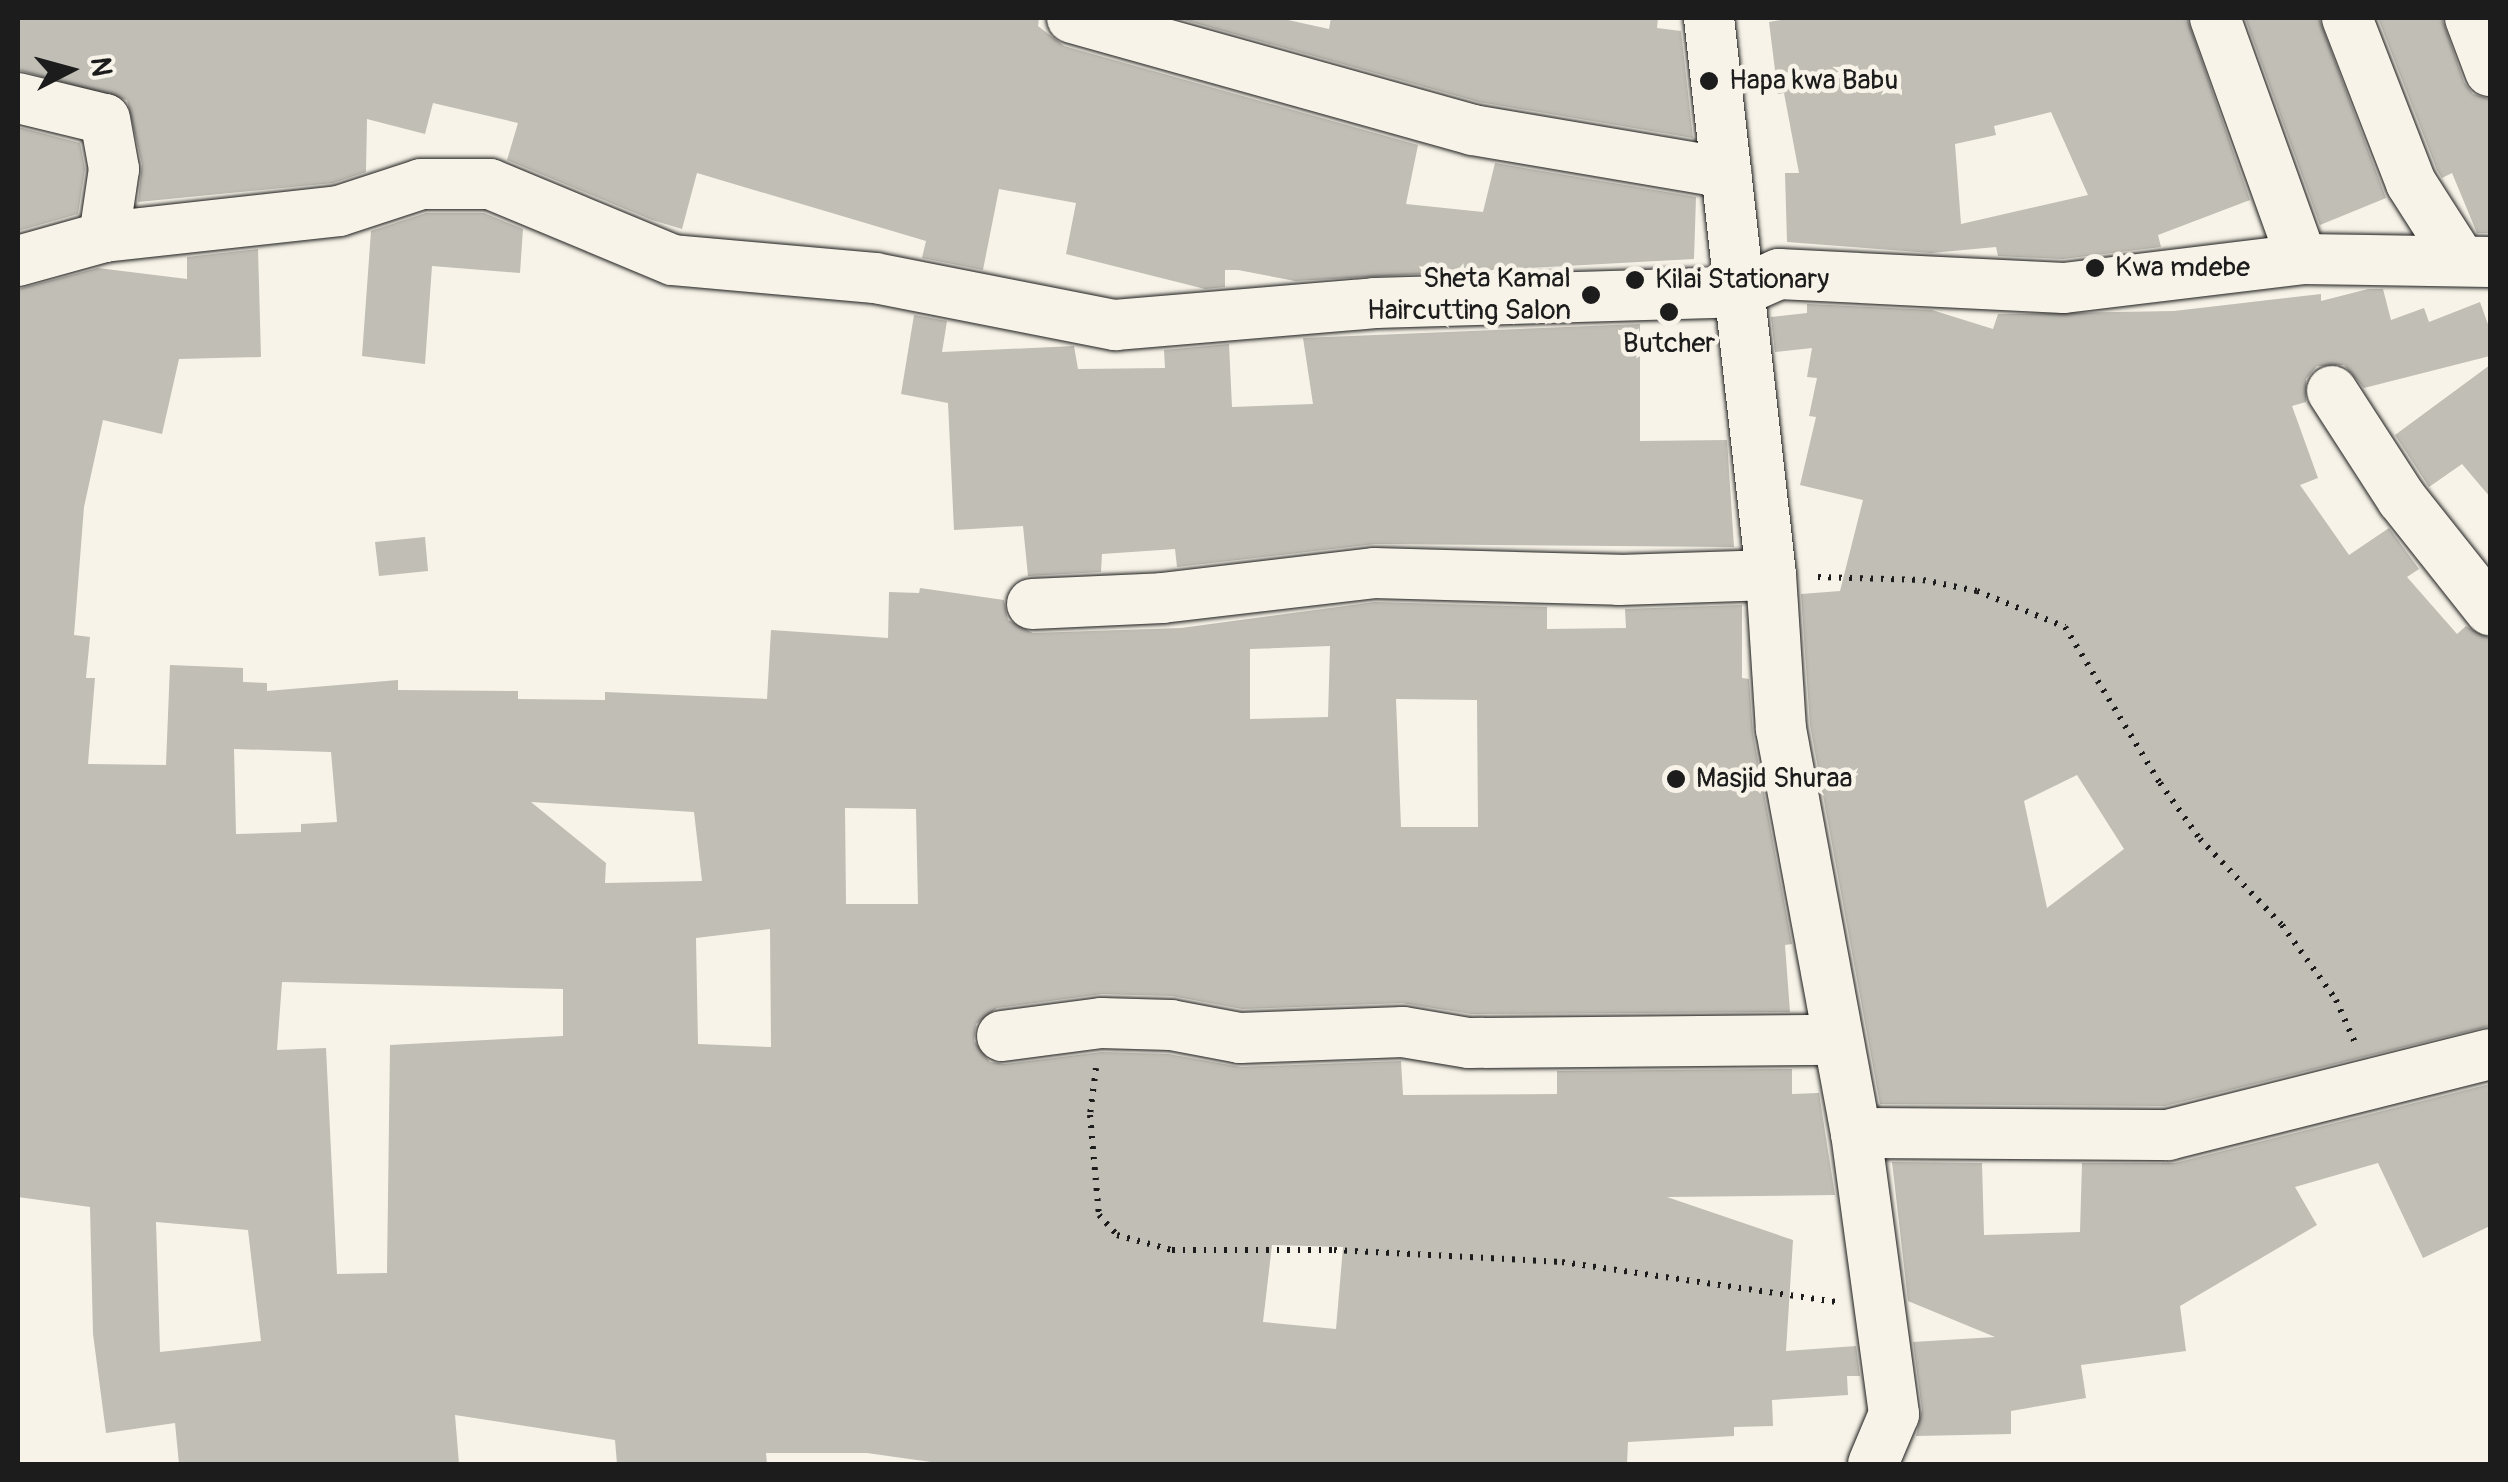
<!DOCTYPE html>
<style>
body{margin:0}
#map{position:relative;width:2508px;height:1482px;overflow:hidden;background:#f7f3e8;font-family:Pangolin,sans-serif}
div>[style]{position:absolute}
.building>*{inset:0;background:#c0beb5}
.path>*{height:6px;margin-top:-3px;transform-origin:0;background:repeating-linear-gradient(90deg,#1c1c1c 0 2.5px,transparent 0 10.5px)}
.roads{filter:drop-shadow(0 0 2px #1c1c1c) drop-shadow(0 0 2px #1c1c1c)}
.street>*{height:50px;margin:-25px;padding:0 25px;transform-origin:25px;border-radius:25px;background:#f7f3e8}
.dots>*{width:28px;height:28px;translate:-50% -50%;box-sizing:border-box;border:5px solid #f7f3e8;border-radius:50%}
span{translate:-50% -50%;white-space:nowrap;text-align:center;line-height:1.15;-webkit-text-stroke:9px #f7f3e8;paint-order:stroke}
.poi-label{font-size:28px;color:#1c1c1c}
.left{translate:0 -50%;text-align:left}
.right{translate:-100% -50%;text-align:right}
.frame{position:absolute;inset:0;border:20px solid #1c1c1c;pointer-events:none}
.north{position:absolute;left:20px;top:20px;width:100px;height:100px;-webkit-text-stroke:8px #f7f3e8;paint-order:stroke;rotate:84deg;font-size:28px;font-weight:700;line-height:40px;text-align:center;color:#1c1c1c}
.north::after{content:'';display:block;margin:auto;width:35px;height:45px;background:#1c1c1c;clip-path:polygon(50% 0,100% 100%,50% 72%,0 100%)}
</style>
<div id="map">
<div class="building">
<div style="clip-path:polygon(18px 18px,1039px 18px,1038px 26px,1064px 46px,1418px 145px,1406px 204px,1483px 212px,1495px 163px,1696px 197px,1694px 259px,1295px 281px,1238px 270px,1225px 270px,1225px 287px,1205px 289px,1066px 254px,1076px 203px,999px 189px,983px 270px,922px 258px,926px 241px,697px 173px,682px 229px,652px 220px,507px 160px,518px 123px,433px 103px,425px 134px,367px 119px,366px 172px,333px 183px,138px 202px,142px 164px,127px 100px,18px 70px)"></div>
<div style="clip-path:polygon(1177px 18px,1279px 18px,1329px 29px,1331px 18px,1658px 18px,1657px 28px,1681px 31px,1693px 138px,1479px 102px)"></div>
<div style="clip-path:polygon(evenodd,1792px 18px,2187px 18px,2250px 200px,2158px 235px,2161px 247px,2063px 259px,1998px 256px,1996px 247px,1931px 253px,1787px 242px,1785px 173px,1799px 173px,1784px 93px,1778px 94px,1769px 22px,1792px 18px,2051px 112px,2088px 195px,1961px 224px,1955px 144px,1996px 135px,1994px 126px,2051px 112px)"></div>
<div style="clip-path:polygon(2245px 18px,2319px 18px,2386px 198px,2320px 225px)"></div>
<div style="clip-path:polygon(2378px 18px,2442px 18px,2464px 82px,2473px 94px,2490px 99px,2490px 233px,2477px 233px,2452px 173px,2442px 178px,2437px 170px)"></div>
<div style="clip-path:polygon(18px 127px,80px 143px,85px 169px,78px 214px,18px 231px)"></div>
<div style="clip-path:polygon(426px 213px,484px 213px,523px 229px,520px 273px,432px 266px,425px 364px,362px 356px,371px 231px)"></div>
<div style="clip-path:polygon(evenodd,258px 249px,261px 357px,179px 359px,162px 434px,103px 420px,84px 507px,74px 635px,90px 637px,86px 678px,95px 678px,88px 764px,166px 765px,170px 665px,243px 668px,243px 682px,267px 683px,267px 691px,398px 680px,398px 690px,518px 691px,518px 699px,605px 700px,605px 692px,767px 699px,771px 630px,888px 638px,889px 592px,919px 593px,920px 588px,1004px 600px,1008px 620px,1033px 633px,1181px 628px,1375px 602px,1547px 607px,1547px 629px,1626px 628px,1625px 609px,1742px 605px,1742px 678px,1749px 679px,1753px 734px,1792px 944px,1785px 945px,1790px 1012px,1471px 1014px,1402px 1003px,1242px 1009px,1172px 996px,1102px 994px,997px 1008px,976px 1024px,974px 1041px,990px 1062px,1005px 1064px,1102px 1052px,1168px 1054px,1241px 1067px,1401px 1061px,1403px 1095px,1557px 1094px,1557px 1071px,1792px 1069px,1792px 1094px,1819px 1093px,1835px 1195px,1667px 1197px,1793px 1240px,1786px 1351px,1856px 1346px,1860px 1376px,1847px 1376px,1848px 1395px,1772px 1400px,1773px 1426px,1734px 1427px,1734px 1436px,1628px 1442px,1627px 1464px,945px 1464px,867px 1453px,766px 1453px,767px 1464px,617px 1464px,615px 1440px,455px 1415px,459px 1464px,179px 1464px,175px 1423px,106px 1433px,93px 1334px,90px 1207px,18px 1197px,18px 289px,98px 268px,187px 279px,187px 257px,258px 249px,1330px 646px,1328px 717px,1250px 719px,1250px 649px,1330px 646px,258px 249px,1396px 699px,1477px 700px,1478px 827px,1401px 827px,1396px 699px,258px 249px,234px 749px,331px 752px,337px 822px,301px 824px,301px 832px,236px 834px,234px 749px,258px 249px,531px 802px,694px 812px,702px 881px,605px 883px,606px 863px,531px 802px,258px 249px,845px 808px,916px 809px,918px 904px,846px 904px,845px 808px,258px 249px,770px 929px,771px 1047px,698px 1044px,696px 938px,770px 929px,258px 249px,282px 982px,563px 989px,563px 1036px,390px 1045px,387px 1273px,337px 1274px,326px 1048px,277px 1050px,282px 982px,258px 249px,156px 1222px,248px 1230px,261px 1341px,160px 1352px,156px 1222px,258px 249px,1272px 1245px,1343px 1247px,1336px 1329px,1263px 1322px,1272px 1245px)"></div>
<div style="clip-path:polygon(evenodd,2368px 289px,2383px 289px,2391px 320px,2424px 308px,2429px 322px,2480px 302px,2490px 330px,2490px 356px,2364px 388px,2344px 365px,2317px 366px,2306px 379px,2306px 402px,2292px 406px,2318px 478px,2300px 485px,2349px 555px,2389px 528px,2419px 569px,2407px 577px,2457px 634px,2466px 626px,2490px 638px,2490px 1026px,2165px 1106px,1880px 1104px,1810px 725px,1801px 594px,1840px 591px,1863px 500px,1800px 485px,1816px 417px,1809px 416px,1817px 378px,1807px 377px,1812px 348px,1775px 352px,1771px 317px,1807px 313px,1807px 304px,1932px 310px,1993px 329px,1998px 314px,2174px 311px,2321px 294px,2321px 301px,2368px 289px,2077px 775px,2124px 849px,2047px 908px,2024px 801px,2077px 775px)"></div>
<div style="clip-path:polygon(914px 315px,947px 321px,942px 352px,1074px 346px,1078px 369px,1165px 368px,1164px 350px,1229px 344px,1232px 407px,1313px 404px,1303px 338px,1640px 324px,1640px 441px,1727px 440px,1734px 547px,1375px 544px,1177px 567px,1175px 549px,1102px 554px,1101px 572px,1028px 576px,1023px 526px,954px 530px,948px 403px,901px 394px)"></div>
<div style="clip-path:polygon(2490px 365px,2490px 497px,2462px 464px,2429px 487px,2395px 435px)"></div>
<div style="clip-path:polygon(425px 537px,428px 571px,379px 576px,375px 542px)"></div>
<div style="clip-path:polygon(2490px 1084px,2490px 1226px,2423px 1258px,2378px 1163px,2295px 1187px,2317px 1225px,2180px 1306px,2186px 1351px,2081px 1365px,2086px 1398px,2011px 1411px,2011px 1434px,1916px 1436px,1922px 1410px,1913px 1342px,1995px 1337px,1908px 1301px,1892px 1162px,1982px 1163px,1984px 1235px,2080px 1232px,2082px 1163px,2175px 1163px)"></div>
</div>
<div class="path">
<div style="left:1818px;top:577px;width:105px;rotate:1.6deg"></div>
<div style="left:1923px;top:580px;width:55px;rotate:11.5deg"></div>
<div style="left:1977px;top:591px;width:95px;rotate:22.2deg"></div>
<div style="left:2065px;top:627px;width:183px;rotate:58.7deg"></div>
<div style="left:2160px;top:783px;width:69px;rotate:54.5deg"></div>
<div style="left:2200px;top:839px;width:119px;rotate:46.4deg"></div>
<div style="left:2282px;top:925px;width:92px;rotate:54.2deg"></div>
<div style="left:2336px;top:1000px;width:49px;rotate:66deg"></div>
<div style="left:1096px;top:1068px;width:47px;rotate:97.3deg"></div>
<div style="left:1090px;top:1115px;width:100px;rotate:84.9deg"></div>
<div style="left:1099px;top:1215px;width:27px;rotate:48deg"></div>
<div style="left:1117px;top:1235px;width:57px;rotate:15.3deg"></div>
<div style="left:1172px;top:1250px;width:162px"></div>
<div style="left:1334px;top:1250px;width:228px;rotate:3deg"></div>
<div style="left:1562px;top:1262px;width:276px;rotate:8.3deg"></div>
</div>
<div class="roads">
<div class="street">
<div style="left:1072px;top:18px;width:416px;rotate:15.6deg"></div>
<div style="left:1473px;top:130px;width:257px;rotate:9.6deg"></div>
<div style="left:1709px;top:18px;width:560px;rotate:83.65deg"></div>
<div style="left:1771px;top:575px;width:154px;rotate:86.3deg"></div>
<div style="left:1781px;top:729px;width:411px;rotate:79.5deg"></div>
<div style="left:1856px;top:1133px;width:284px;rotate:82.3deg"></div>
<div style="left:1894px;top:1414px;width:54px;rotate:112.8deg"></div>
<div style="left:2215px;top:18px;width:256px;rotate:70.2deg"></div>
<div style="left:2347px;top:18px;width:177px;rotate:68.8deg"></div>
<div style="left:2411px;top:183px;width:89px;rotate:57.4deg"></div>
<div style="left:2470px;top:18px;width:57px;rotate:69.3deg"></div>
<div style="left:18px;top:98px;width:89px;rotate:13.6deg"></div>
<div style="left:105px;top:119px;width:51px;rotate:79.8deg"></div>
<div style="left:114px;top:169px;width:69px;rotate:98.4deg"></div>
<div style="left:18px;top:261px;width:89px;rotate:-15.6deg"></div>
<div style="left:104px;top:237px;width:236px;rotate:-6.3deg"></div>
<div style="left:339px;top:211px;width:86px;rotate:-18.2deg"></div>
<div style="left:421px;top:184px;width:69px"></div>
<div style="left:490px;top:184px;width:198px;rotate:22.6deg"></div>
<div style="left:673px;top:260px;width:203px;rotate:5.1deg"></div>
<div style="left:875px;top:278px;width:245px;rotate:11.1deg"></div>
<div style="left:1115px;top:325px;width:261px;rotate:-4.8deg"></div>
<div style="left:1375px;top:303px;width:363px;rotate:-1.7deg"></div>
<div style="left:1738px;top:292px;width:45px;rotate:-23.7deg"></div>
<div style="left:1779px;top:274px;width:285px;rotate:2.8deg"></div>
<div style="left:2064px;top:288px;width:240px;rotate:-6.9deg"></div>
<div style="left:2302px;top:259px;width:188px;rotate:0.9deg"></div>
<div style="left:2332px;top:391px;width:129px;rotate:57.1deg"></div>
<div style="left:2402px;top:499px;width:142px;rotate:51.6deg"></div>
<div style="left:1032px;top:604px;width:130px;rotate:-2.6deg"></div>
<div style="left:1162px;top:598px;width:213px;rotate:-6.7deg"></div>
<div style="left:1374px;top:573px;width:245px;rotate:1.6deg"></div>
<div style="left:1619px;top:580px;width:152px;rotate:-1.9deg"></div>
<div style="left:1002px;top:1036px;width:100px;rotate:-7.5deg"></div>
<div style="left:1101px;top:1023px;width:70px;rotate:1.6deg"></div>
<div style="left:1171px;top:1025px;width:70px;rotate:10.7deg"></div>
<div style="left:1240px;top:1038px;width:163px;rotate:-2.1deg"></div>
<div style="left:1403px;top:1032px;width:67px;rotate:9.5deg"></div>
<div style="left:1469px;top:1043px;width:367px;rotate:-0.5deg"></div>
<div style="left:1856px;top:1133px;width:312px;rotate:0.4deg"></div>
<div style="left:2168px;top:1135px;width:332px;rotate:-14.1deg"></div>
</div>
</div>
<div class="dots">
<div style="left:1709px;top:81px;background:#1c1c1c"></div>
<div style="left:2095px;top:268px;background:#1c1c1c"></div>
<div style="left:1635px;top:280px;background:#1c1c1c"></div>
<div style="left:1591px;top:295px;background:#1c1c1c"></div>
<div style="left:1669px;top:312px;background:#1c1c1c"></div>
<div style="left:1676px;top:779px;background:#1c1c1c"></div>
</div>
<div class="poi-label">
<span class="left" style="left:1729px;top:81px">Hapa kwa Babu</span>
<span class="left" style="left:2115px;top:268px">Kwa mdebe</span>
<span class="right" style="left:1571px;top:295px">Sheta Kamal<br>Haircutting Salon</span>
<span class="left" style="left:1655px;top:280px">Kilai Stationary</span>
<span style="left:1669px;top:344px">Butcher</span>
<span class="left" style="left:1696px;top:779px">Masjid Shuraa</span>
</div>
<div class="frame"></div>
<div class="north">N</div>
</div>
